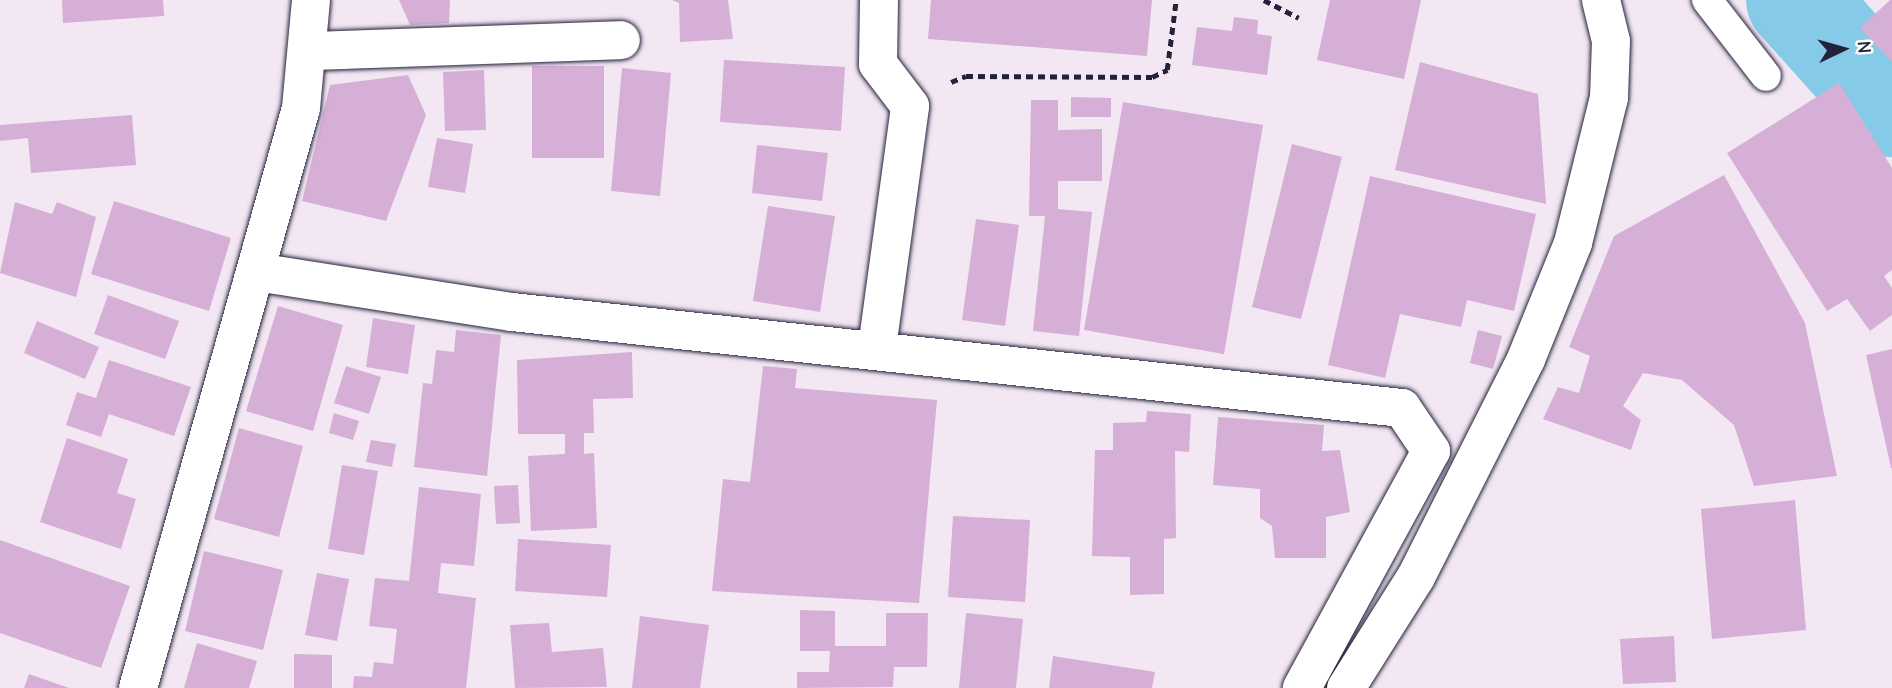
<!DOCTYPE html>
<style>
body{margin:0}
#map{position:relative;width:1892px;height:688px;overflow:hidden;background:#f3e7f3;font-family:"Comic Neue",sans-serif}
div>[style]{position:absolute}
.river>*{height:100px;margin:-50px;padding:0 50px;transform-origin:50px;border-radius:50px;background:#85cae6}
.building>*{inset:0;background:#d6afd7}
.path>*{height:4.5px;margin-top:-2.25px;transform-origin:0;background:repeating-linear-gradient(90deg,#22223b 0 7px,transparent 0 12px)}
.roads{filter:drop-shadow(0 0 2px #22223b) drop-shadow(0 0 2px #22223b)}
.lane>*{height:30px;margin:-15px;padding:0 15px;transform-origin:15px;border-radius:15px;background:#fff}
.street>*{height:38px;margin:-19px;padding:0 19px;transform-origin:19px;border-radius:19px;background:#fff}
span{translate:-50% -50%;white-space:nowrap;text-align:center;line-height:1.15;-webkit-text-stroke:7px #fff;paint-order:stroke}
.north{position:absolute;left:1808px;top:14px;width:70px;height:70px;-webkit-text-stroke:5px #fff;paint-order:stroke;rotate:85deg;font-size:19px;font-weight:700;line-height:28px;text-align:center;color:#22223b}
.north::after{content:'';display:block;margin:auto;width:24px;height:32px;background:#22223b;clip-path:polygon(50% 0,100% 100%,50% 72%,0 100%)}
</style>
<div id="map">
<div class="river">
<div style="left:1796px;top:0;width:144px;rotate:48.1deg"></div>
</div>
<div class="building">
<div style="clip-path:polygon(62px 0,163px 0,164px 16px,63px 23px)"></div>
<div style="clip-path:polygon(399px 0,450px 0,449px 23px,410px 25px)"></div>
<div style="clip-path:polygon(728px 0,733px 39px,680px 42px,679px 3px,672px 0)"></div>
<div style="clip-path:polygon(931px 0,1152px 0,1147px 56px,928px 39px)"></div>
<div style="clip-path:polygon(1330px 0,1421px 0,1404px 79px,1317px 60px)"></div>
<div style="clip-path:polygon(1890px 0,1892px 0,1892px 62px,1860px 28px)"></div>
<div style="clip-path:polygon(1234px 17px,1258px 20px,1257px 34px,1272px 36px,1267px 75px,1192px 65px,1197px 27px,1232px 31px)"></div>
<div style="clip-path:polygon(724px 60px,845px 67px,841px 131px,720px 122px)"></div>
<div style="clip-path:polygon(1420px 62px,1538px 94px,1546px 204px,1395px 170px)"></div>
<div style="clip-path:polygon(532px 66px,604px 66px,604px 158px,532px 158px)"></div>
<div style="clip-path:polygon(622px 68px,671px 73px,660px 196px,611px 191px)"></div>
<div style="clip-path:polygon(484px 70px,486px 130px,445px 131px,443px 72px)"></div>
<div style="clip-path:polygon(408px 75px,426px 115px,386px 221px,302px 201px,330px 85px)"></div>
<div style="clip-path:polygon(1839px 83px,1892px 168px,1892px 270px,1884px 276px,1892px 288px,1892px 315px,1870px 331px,1847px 299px,1827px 311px,1727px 153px)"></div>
<div style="clip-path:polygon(1071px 97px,1111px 98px,1111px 117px,1071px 117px)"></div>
<div style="clip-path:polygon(1031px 100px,1058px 100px,1058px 130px,1102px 129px,1102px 181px,1058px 181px,1058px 209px,1092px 212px,1079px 336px,1033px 331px,1045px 216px,1029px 216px)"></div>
<div style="clip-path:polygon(1123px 102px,1263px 125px,1224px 354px,1084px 330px)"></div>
<div style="clip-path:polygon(132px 115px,136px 165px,31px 173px,28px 138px,0 141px,0 125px)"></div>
<div style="clip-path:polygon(437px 138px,473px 144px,465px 193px,428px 187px)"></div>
<div style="clip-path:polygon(1292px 144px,1342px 157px,1301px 319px,1252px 307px)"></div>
<div style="clip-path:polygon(757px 145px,828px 153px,822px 201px,752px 193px)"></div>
<div style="clip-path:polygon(1724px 175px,1805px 323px,1837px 476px,1754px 486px,1734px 425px,1682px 380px,1643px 373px,1623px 406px,1641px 420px,1631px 450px,1543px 419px,1558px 387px,1579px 393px,1590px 356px,1569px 347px,1614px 236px)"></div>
<div style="clip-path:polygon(1370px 176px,1536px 214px,1514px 311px,1467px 300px,1461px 327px,1400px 314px,1385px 378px,1328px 365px)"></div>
<div style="clip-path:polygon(114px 201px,231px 238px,209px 311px,91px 274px)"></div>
<div style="clip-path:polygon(15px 202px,52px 214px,57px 202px,96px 217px,76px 297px,0 273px)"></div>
<div style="clip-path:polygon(768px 206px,835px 216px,820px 312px,753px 301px)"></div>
<div style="clip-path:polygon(976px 219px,1019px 225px,1005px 326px,962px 320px)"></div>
<div style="clip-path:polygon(108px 295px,179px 321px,165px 359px,94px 334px)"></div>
<div style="clip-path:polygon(278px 306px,343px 325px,313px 431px,246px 411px)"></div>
<div style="clip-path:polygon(373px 318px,415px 325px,408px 374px,366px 367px)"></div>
<div style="clip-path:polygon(37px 321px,99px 347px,85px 379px,24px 353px)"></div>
<div style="clip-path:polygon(456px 330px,501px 335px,487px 476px,414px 467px,423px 383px,432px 384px,436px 350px,454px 352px)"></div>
<div style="clip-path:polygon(1478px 330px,1502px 336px,1493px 369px,1470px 363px)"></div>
<div style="clip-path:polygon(1892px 349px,1892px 468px,1891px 468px,1866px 355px)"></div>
<div style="clip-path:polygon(632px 352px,633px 398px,593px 399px,594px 433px,584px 433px,584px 454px,594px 453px,597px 528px,531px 531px,528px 456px,565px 454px,565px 434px,518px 434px,517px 360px)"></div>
<div style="clip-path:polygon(109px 360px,191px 387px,174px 436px,109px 414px,101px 437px,66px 425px,77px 392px,96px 398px)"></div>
<div style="clip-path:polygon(346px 366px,381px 377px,369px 414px,334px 403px)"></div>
<div style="clip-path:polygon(763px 366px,797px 369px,795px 388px,937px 400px,919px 603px,712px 591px,723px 479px,750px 482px)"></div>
<div style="clip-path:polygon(1147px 411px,1191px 414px,1189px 452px,1175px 451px,1176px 538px,1164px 539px,1164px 594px,1130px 595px,1130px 557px,1092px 556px,1095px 450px,1113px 450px,1113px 423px,1146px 422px)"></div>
<div style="clip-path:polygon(334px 413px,359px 421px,353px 440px,329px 433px)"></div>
<div style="clip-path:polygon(1218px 417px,1324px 425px,1322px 451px,1340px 450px,1350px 512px,1326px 517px,1326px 558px,1275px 558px,1272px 526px,1260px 518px,1260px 489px,1213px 485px)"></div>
<div style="clip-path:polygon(239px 428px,303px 446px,279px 537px,214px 519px)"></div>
<div style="clip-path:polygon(67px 438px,128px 459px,117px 493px,136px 499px,121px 549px,40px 522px)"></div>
<div style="clip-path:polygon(371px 440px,396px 444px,392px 467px,366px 462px)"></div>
<div style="clip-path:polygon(342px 465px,378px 471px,364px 555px,328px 549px)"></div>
<div style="clip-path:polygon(518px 485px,520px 523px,496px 524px,494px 486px)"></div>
<div style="clip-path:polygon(419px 487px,481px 494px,474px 566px,441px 563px,438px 593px,476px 598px,466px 688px,353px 688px,354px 676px,372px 677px,374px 662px,393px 664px,397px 629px,369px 626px,375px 578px,409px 581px)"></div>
<div style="clip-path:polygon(1795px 500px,1806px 630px,1712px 639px,1701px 509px)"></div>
<div style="clip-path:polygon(953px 516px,1030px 520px,1025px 602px,948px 597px)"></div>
<div style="clip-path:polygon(518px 539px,611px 545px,607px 597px,515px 591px)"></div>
<div style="clip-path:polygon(0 540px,130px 586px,101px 668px,0 633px)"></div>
<div style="clip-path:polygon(204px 551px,283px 570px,263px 650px,185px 631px)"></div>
<div style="clip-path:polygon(317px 573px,349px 579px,337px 641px,305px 635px)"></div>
<div style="clip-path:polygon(800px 610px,835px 611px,835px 646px,886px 646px,886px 613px,928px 613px,927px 667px,894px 667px,893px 687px,797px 688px,797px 672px,829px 672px,830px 651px,800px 651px)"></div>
<div style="clip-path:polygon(966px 613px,1023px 619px,1016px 688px,959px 688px)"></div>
<div style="clip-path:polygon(640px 616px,709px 625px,700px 688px,632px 688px)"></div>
<div style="clip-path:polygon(549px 623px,552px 652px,603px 648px,607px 687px,515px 688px,510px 625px)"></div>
<div style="clip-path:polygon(1674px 636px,1676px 682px,1623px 684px,1620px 639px)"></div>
<div style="clip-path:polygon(197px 643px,257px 661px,249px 688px,184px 688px)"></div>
<div style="clip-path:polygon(294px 654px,332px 655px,332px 688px,294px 688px)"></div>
<div style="clip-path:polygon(1053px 656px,1155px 672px,1152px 688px,1049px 688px)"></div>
<div style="clip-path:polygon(29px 674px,69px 688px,24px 688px)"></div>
</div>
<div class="path">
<div style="left:1264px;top:0;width:39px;rotate:27deg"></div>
<div style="left:951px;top:82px;width:16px;rotate:-22deg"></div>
<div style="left:966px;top:76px;width:186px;rotate:0.3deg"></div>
<div style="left:1152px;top:77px;width:17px;rotate:-25deg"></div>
<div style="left:1167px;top:70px;width:71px;rotate:-82.7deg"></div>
</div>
<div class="roads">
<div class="lane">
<div style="left:1707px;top:0;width:96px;rotate:52.2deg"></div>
</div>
<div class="street">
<div style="left:311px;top:51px;width:310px;rotate:-2deg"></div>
<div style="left:256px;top:272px;width:259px;rotate:8.9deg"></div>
<div style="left:512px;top:312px;width:895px;rotate:6.16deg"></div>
<div style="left:1402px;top:408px;width:52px;rotate:56deg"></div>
<div style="left:1431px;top:451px;width:270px;rotate:118.6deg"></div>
<div style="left:877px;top:348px;width:244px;rotate:-82.2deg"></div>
<div style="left:910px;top:106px;width:53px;rotate:-127.3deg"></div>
<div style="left:878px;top:64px;width:64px;rotate:-89.1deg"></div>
<div style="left:138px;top:688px;width:602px;rotate:-74.3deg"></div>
<div style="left:301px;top:108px;width:108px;rotate:-84.7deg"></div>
<div style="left:1346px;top:688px;width:131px;rotate:-57.8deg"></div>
<div style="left:1416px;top:577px;width:244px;rotate:-63.2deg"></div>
<div style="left:1526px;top:359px;width:125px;rotate:-67.9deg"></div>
<div style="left:1573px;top:243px;width:149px;rotate:-76.1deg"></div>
<div style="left:1609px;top:98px;width:57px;rotate:-88deg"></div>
<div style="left:1611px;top:41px;width:42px;rotate:-103.7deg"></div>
</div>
</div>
<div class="north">N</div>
</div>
